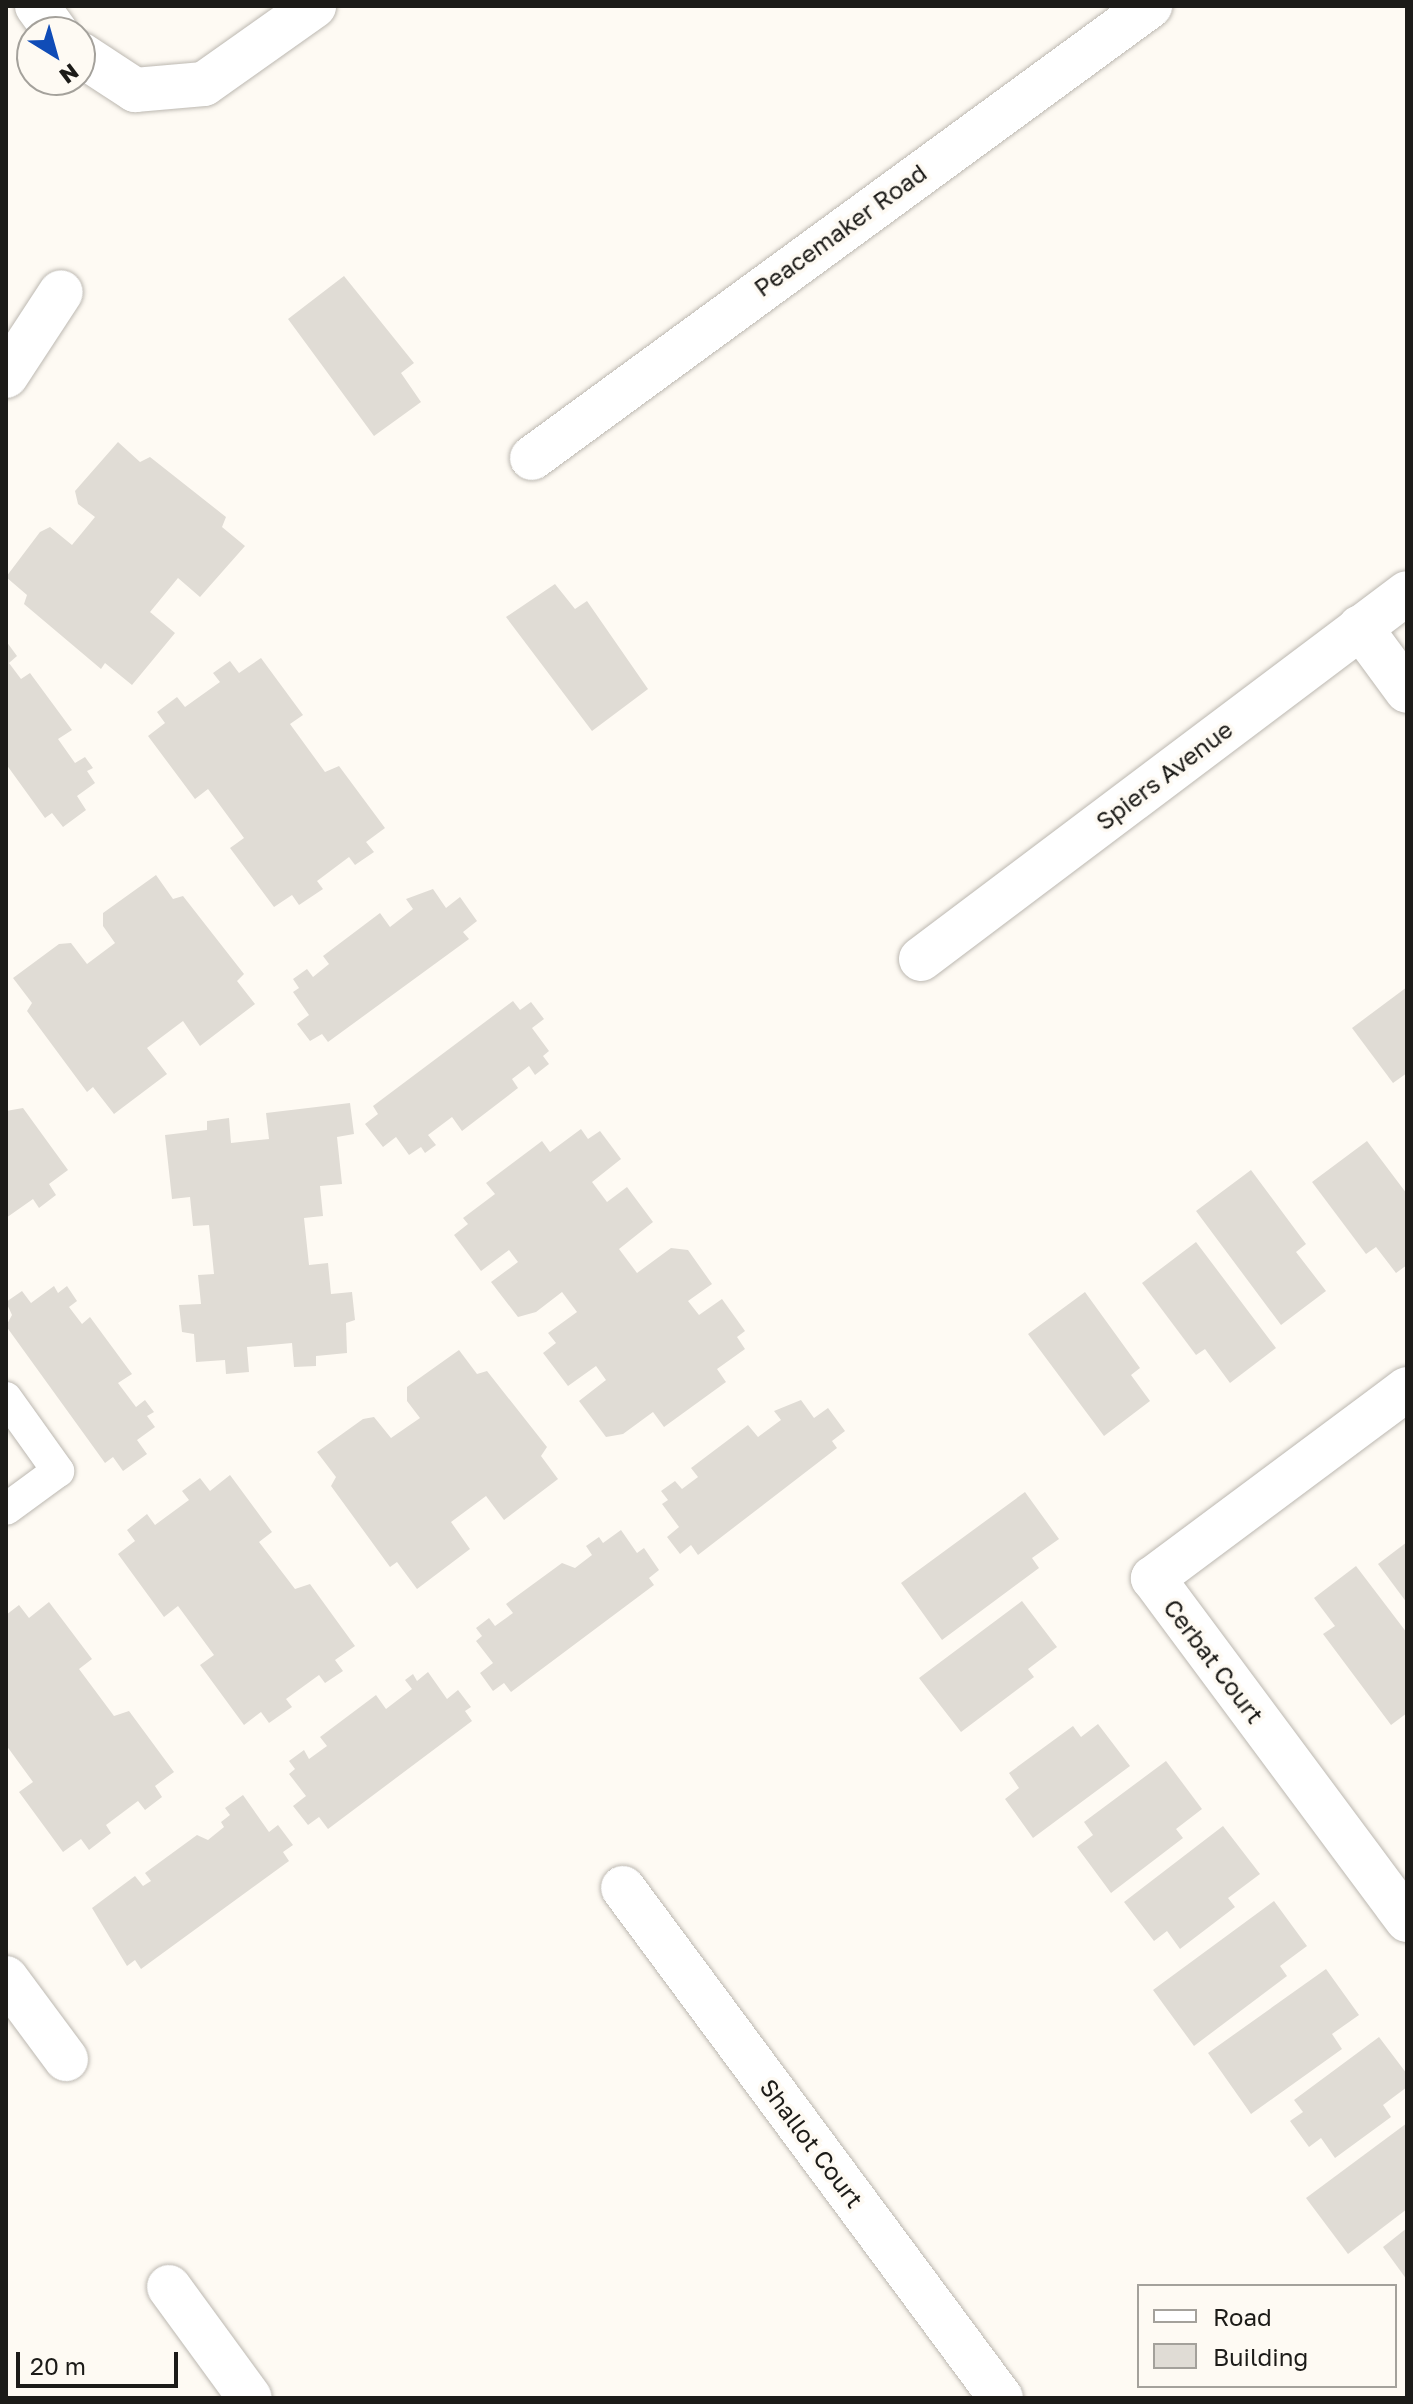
<!DOCTYPE html>
<style>
body{margin:0}
#map{position:relative;width:1413px;height:2404px;overflow:hidden;background:#fefaf3;font-family:"Golos Text",sans-serif}
div>[style]{position:absolute}
.building>*{inset:0;background:#e0dcd5}
.roads{filter:drop-shadow(0 0 2px #bcb8b1) drop-shadow(0 0 2px #bcb8b1)}
.lane>*{height:32px;margin:-16px;padding:0 16px;transform-origin:16px;border-radius:16px;background:#fff}
.street>*{height:44px;margin:-22px;padding:0 22px;transform-origin:22px;border-radius:22px;background:#fff}
span{translate:-50% -50%;white-space:nowrap;text-align:center;line-height:1.15;-webkit-text-stroke:7px #fefaf3;paint-order:stroke}
.street-label{font-size:24px;color:#1c1b18}
.frame{position:absolute;inset:0;border:8px solid #1c1b18;pointer-events:none}
.legend{position:absolute;left:1137px;top:2284px;width:260px;height:104px;box-sizing:border-box;background:#fefaf3;border:2px solid #a4a19b;margin:0;padding:10px 14px;list-style:none;font-size:24px;color:#1c1b18}
.legend li{display:flex;align-items:center;gap:16px;height:40px}
.legend b{width:40px;border:2px solid #a4a19b}
.north{position:absolute;left:16px;top:16px;width:80px;height:80px;box-sizing:border-box;background:#fefaf3;border:2px solid #a4a19b;border-radius:50%;rotate:143deg;font-size:22px;font-weight:700;line-height:32px;text-align:center;color:#1c1b18}
.north::after{content:'';display:block;margin:auto;width:28px;height:36px;background:#104cb7;clip-path:polygon(50% 0,100% 100%,50% 72%,0 100%)}
.scale{position:absolute;left:16px;top:2352px;width:162px;height:36px;box-sizing:border-box;border:4px solid #1c1b18;border-top:0;padding-left:10px;font-size:24px;line-height:28px;white-space:nowrap;color:#1c1b18;-webkit-text-stroke:6px #fefaf3;paint-order:stroke}
</style>
<div id="map">
<div class="building">
<div style="clip-path:polygon(344px 276px,414px 363px,401px 373px,421px 402px,374px 436px,288px 319px)"></div>
<div style="clip-path:polygon(118px 442px,140px 462px,150px 457px,226px 517px,222px 527px,245px 546px,200px 597px,178px 578px,150px 612px,175px 633px,132px 685px,105px 663px,101px 669px,24px 604px,27px 595px,6px 577px,40px 532px,50px 527px,72px 545px,95px 517px,78px 504px,75px 491px)"></div>
<div style="clip-path:polygon(555px 584px,575px 609px,587px 601px,648px 689px,592px 731px,506px 617px)"></div>
<div style="clip-path:polygon(6px 641px,17px 656px,9px 663px,21px 679px,30px 673px,72px 730px,58px 739px,75px 763px,85px 757px,93px 768px,87px 771px,95px 783px,77px 796px,86px 810px,63px 827px,52px 813px,45px 818px,6px 764px)"></div>
<div style="clip-path:polygon(261px 658px,303px 715px,290px 724px,325px 772px,339px 766px,385px 828px,366px 842px,374px 852px,355px 865px,349px 857px,317px 881px,323px 889px,299px 905px,292px 895px,274px 907px,230px 848px,244px 838px,208px 789px,195px 799px,148px 736px,165px 723px,157px 712px,177px 697px,185px 707px,220px 682px,213px 673px,230px 661px,239px 673px)"></div>
<div style="clip-path:polygon(156px 875px,173px 899px,183px 896px,244px 974px,237px 981px,255px 1004px,200px 1046px,183px 1021px,147px 1048px,167px 1074px,114px 1114px,93px 1087px,87px 1092px,27px 1011px,32px 1003px,13px 978px,59px 944px,71px 943px,87px 964px,115px 943px,103px 926px,103px 913px)"></div>
<div style="clip-path:polygon(433px 889px,446px 908px,460px 897px,477px 921px,463px 932px,469px 939px,328px 1042px,322px 1034px,310px 1041px,297px 1024px,309px 1015px,293px 992px,299px 988px,293px 979px,307px 969px,313px 977px,329px 964px,323px 956px,380px 913px,390px 927px,413px 909px,406px 899px)"></div>
<div style="clip-path:polygon(1407px 987px,1407px 1073px,1393px 1083px,1352px 1028px)"></div>
<div style="clip-path:polygon(513px 1001px,520px 1010px,531px 1002px,544px 1019px,532px 1028px,549px 1051px,543px 1056px,549px 1064px,535px 1075px,529px 1066px,512px 1079px,518px 1088px,462px 1131px,452px 1117px,428px 1135px,436px 1145px,425px 1153px,421px 1147px,409px 1155px,396px 1137px,383px 1147px,365px 1124px,378px 1114px,373px 1106px)"></div>
<div style="clip-path:polygon(350px 1103px,354px 1134px,337px 1137px,342px 1184px,320px 1186px,323px 1216px,304px 1218px,309px 1265px,328px 1263px,331px 1294px,352px 1292px,355px 1320px,346px 1323px,347px 1353px,316px 1356px,316px 1366px,294px 1367px,292px 1343px,247px 1347px,249px 1372px,226px 1374px,225px 1360px,196px 1362px,194px 1334px,182px 1332px,179px 1305px,201px 1304px,198px 1275px,214px 1274px,209px 1225px,193px 1226px,190px 1197px,172px 1199px,165px 1135px,207px 1130px,207px 1121px,229px 1118px,231px 1143px,269px 1139px,266px 1113px)"></div>
<div style="clip-path:polygon(23px 1108px,68px 1170px,49px 1184px,56px 1195px,39px 1208px,33px 1199px,6px 1218px,6px 1111px)"></div>
<div style="clip-path:polygon(581px 1129px,588px 1139px,600px 1131px,621px 1159px,592px 1182px,607px 1202px,627px 1187px,653px 1222px,619px 1249px,637px 1273px,671px 1248px,688px 1250px,712px 1284px,688px 1301px,699px 1315px,722px 1299px,745px 1331px,737px 1337px,745px 1349px,717px 1369px,726px 1382px,664px 1427px,653px 1412px,623px 1434px,606px 1437px,579px 1401px,606px 1380px,596px 1366px,568px 1386px,543px 1353px,556px 1343px,548px 1333px,577px 1312px,562px 1292px,536px 1312px,518px 1317px,491px 1282px,518px 1262px,509px 1250px,481px 1271px,454px 1235px,468px 1224px,463px 1218px,495px 1194px,486px 1183px,542px 1141px,550px 1152px)"></div>
<div style="clip-path:polygon(1367px 1141px,1407px 1194px,1407px 1265px,1396px 1273px,1376px 1247px,1366px 1254px,1312px 1182px)"></div>
<div style="clip-path:polygon(1251px 1170px,1306px 1244px,1296px 1252px,1326px 1291px,1281px 1325px,1196px 1211px)"></div>
<div style="clip-path:polygon(1196px 1242px,1276px 1348px,1230px 1383px,1205px 1349px,1196px 1355px,1142px 1283px)"></div>
<div style="clip-path:polygon(54px 1286px,58px 1293px,67px 1286px,77px 1301px,69px 1307px,82px 1324px,90px 1317px,132px 1374px,118px 1383px,136px 1407px,145px 1400px,154px 1412px,147px 1416px,155px 1427px,137px 1440px,147px 1454px,123px 1471px,113px 1457px,105px 1463px,6px 1326px,12px 1315px,6px 1302px,22px 1291px,31px 1303px)"></div>
<div style="clip-path:polygon(1085px 1292px,1140px 1368px,1131px 1375px,1150px 1401px,1104px 1436px,1028px 1334px)"></div>
<div style="clip-path:polygon(459px 1350px,477px 1374px,487px 1371px,547px 1447px,541px 1456px,558px 1479px,504px 1520px,486px 1496px,451px 1522px,470px 1549px,417px 1589px,397px 1562px,390px 1567px,331px 1486px,336px 1477px,317px 1452px,363px 1419px,374px 1417px,391px 1438px,420px 1418px,407px 1401px,407px 1387px)"></div>
<div style="clip-path:polygon(801px 1400px,814px 1418px,828px 1408px,845px 1431px,832px 1441px,837px 1448px,698px 1555px,691px 1545px,680px 1554px,667px 1537px,679px 1527px,662px 1504px,668px 1500px,661px 1491px,675px 1481px,682px 1489px,698px 1477px,691px 1468px,748px 1425px,758px 1437px,781px 1420px,774px 1411px)"></div>
<div style="clip-path:polygon(230px 1475px,272px 1532px,259px 1542px,295px 1589px,310px 1584px,355px 1646px,335px 1660px,343px 1671px,325px 1683px,319px 1675px,286px 1699px,292px 1707px,269px 1723px,261px 1712px,244px 1725px,200px 1665px,214px 1655px,178px 1606px,164px 1617px,118px 1554px,135px 1541px,127px 1530px,147px 1514px,155px 1525px,189px 1500px,182px 1491px,200px 1478px,210px 1491px)"></div>
<div style="clip-path:polygon(1025px 1492px,1059px 1539px,1032px 1558px,1039px 1568px,942px 1640px,901px 1583px)"></div>
<div style="clip-path:polygon(621px 1530px,637px 1553px,644px 1548px,659px 1570px,649px 1578px,654px 1585px,511px 1692px,504px 1683px,493px 1691px,480px 1673px,493px 1663px,476px 1641px,482px 1636px,476px 1628px,489px 1618px,495px 1626px,513px 1613px,506px 1604px,562px 1563px,575px 1568px,592px 1555px,586px 1546px,599px 1537px,603px 1543px)"></div>
<div style="clip-path:polygon(1407px 1542px,1407px 1603px,1378px 1564px)"></div>
<div style="clip-path:polygon(1356px 1566px,1407px 1633px,1407px 1713px,1391px 1725px,1323px 1634px,1335px 1626px,1314px 1598px)"></div>
<div style="clip-path:polygon(1022px 1601px,1057px 1647px,1028px 1669px,1034px 1677px,961px 1732px,919px 1678px)"></div>
<div style="clip-path:polygon(49px 1602px,92px 1659px,79px 1669px,114px 1716px,129px 1711px,174px 1772px,155px 1786px,162px 1797px,145px 1810px,138px 1801px,106px 1825px,111px 1833px,89px 1850px,81px 1839px,63px 1852px,19px 1792px,33px 1782px,6px 1745px,6px 1615px,19px 1605px,29px 1618px)"></div>
<div style="clip-path:polygon(428px 1672px,447px 1699px,458px 1690px,471px 1707px,465px 1711px,472px 1721px,328px 1829px,319px 1817px,308px 1825px,293px 1806px,306px 1796px,289px 1774px,295px 1769px,289px 1761px,304px 1750px,309px 1759px,327px 1746px,320px 1737px,376px 1695px,386px 1709px,412px 1689px,405px 1680px,413px 1674px,417px 1681px)"></div>
<div style="clip-path:polygon(1098px 1724px,1130px 1766px,1033px 1838px,1005px 1799px,1019px 1788px,1009px 1773px,1073px 1726px,1081px 1737px)"></div>
<div style="clip-path:polygon(1166px 1761px,1202px 1809px,1176px 1829px,1183px 1838px,1111px 1893px,1077px 1847px,1093px 1835px,1084px 1822px)"></div>
<div style="clip-path:polygon(243px 1795px,269px 1832px,278px 1825px,293px 1845px,283px 1852px,289px 1861px,141px 1969px,135px 1960px,127px 1966px,92px 1908px,135px 1876px,143px 1886px,151px 1881px,145px 1873px,197px 1835px,208px 1840px,224px 1827px,221px 1822px,230px 1815px,225px 1808px)"></div>
<div style="clip-path:polygon(1223px 1826px,1260px 1874px,1228px 1898px,1235px 1907px,1180px 1949px,1167px 1931px,1154px 1941px,1124px 1902px)"></div>
<div style="clip-path:polygon(1274px 1901px,1307px 1946px,1280px 1966px,1287px 1976px,1194px 2046px,1153px 1990px)"></div>
<div style="clip-path:polygon(1326px 1969px,1359px 2015px,1332px 2034px,1342px 2049px,1251px 2114px,1208px 2053px)"></div>
<div style="clip-path:polygon(1379px 2037px,1407px 2074px,1407px 2087px,1383px 2105px,1391px 2117px,1335px 2158px,1321px 2138px,1309px 2147px,1290px 2121px,1303px 2112px,1294px 2100px)"></div>
<div style="clip-path:polygon(1407px 2123px,1407px 2209px,1348px 2254px,1306px 2198px)"></div>
<div style="clip-path:polygon(1407px 2228px,1407px 2280px,1383px 2247px)"></div>
</div>
<div class="roads">
<div class="lane">
<div style="left:6px;top:1398px;width:90px;rotate:54.5deg"></div>
<div style="left:58px;top:1471px;width:64px;rotate:143.8deg"></div>
</div>
<div class="street">
<div style="left:37px;top:6px;width:32px;rotate:54deg"></div>
<div style="left:80px;top:54px;width:66px;rotate:33.2deg"></div>
<div style="left:135px;top:90px;width:69px;rotate:-5deg"></div>
<div style="left:204px;top:84px;width:135px;rotate:-35.3deg"></div>
<div style="left:6px;top:376px;width:100px;rotate:-56.8deg"></div>
<div style="left:532px;top:458px;width:766px;rotate:-36.18deg"></div>
<div style="left:1360px;top:627px;width:79px;rotate:53.7deg"></div>
<div style="left:921px;top:959px;width:608px;rotate:-36.98deg"></div>
<div style="left:1407px;top:1389px;width:317px;rotate:143.3deg"></div>
<div style="left:1153px;top:1578px;width:426px;rotate:53.4deg"></div>
<div style="left:623px;top:1888px;width:635px;rotate:53.46deg"></div>
<div style="left:6px;top:1978px;width:101px;rotate:53.5deg"></div>
<div style="left:169px;top:2287px;width:137px;rotate:53.9deg"></div>
</div>
</div>
<div class="street-label">
<span style="left:840px;top:230px;rotate:-36deg">Peacemaker Road</span>
<span style="left:1164px;top:775px;rotate:-37deg">Spiers Avenue</span>
<span style="left:1214px;top:1661px;rotate:53deg">Cerbat Court</span>
<span style="left:812px;top:2143px;rotate:53deg">Shallot Court</span>
</div>
<div class="frame"></div>
<ul class="legend">
<li><b style="height:10px;background:#fff"></b>Road</li>
<li><b style="height:22px;background:#e0dcd5"></b>Building</li>
</ul>
<div class="north">N</div>
<div class="scale">20 m</div>
</div>
